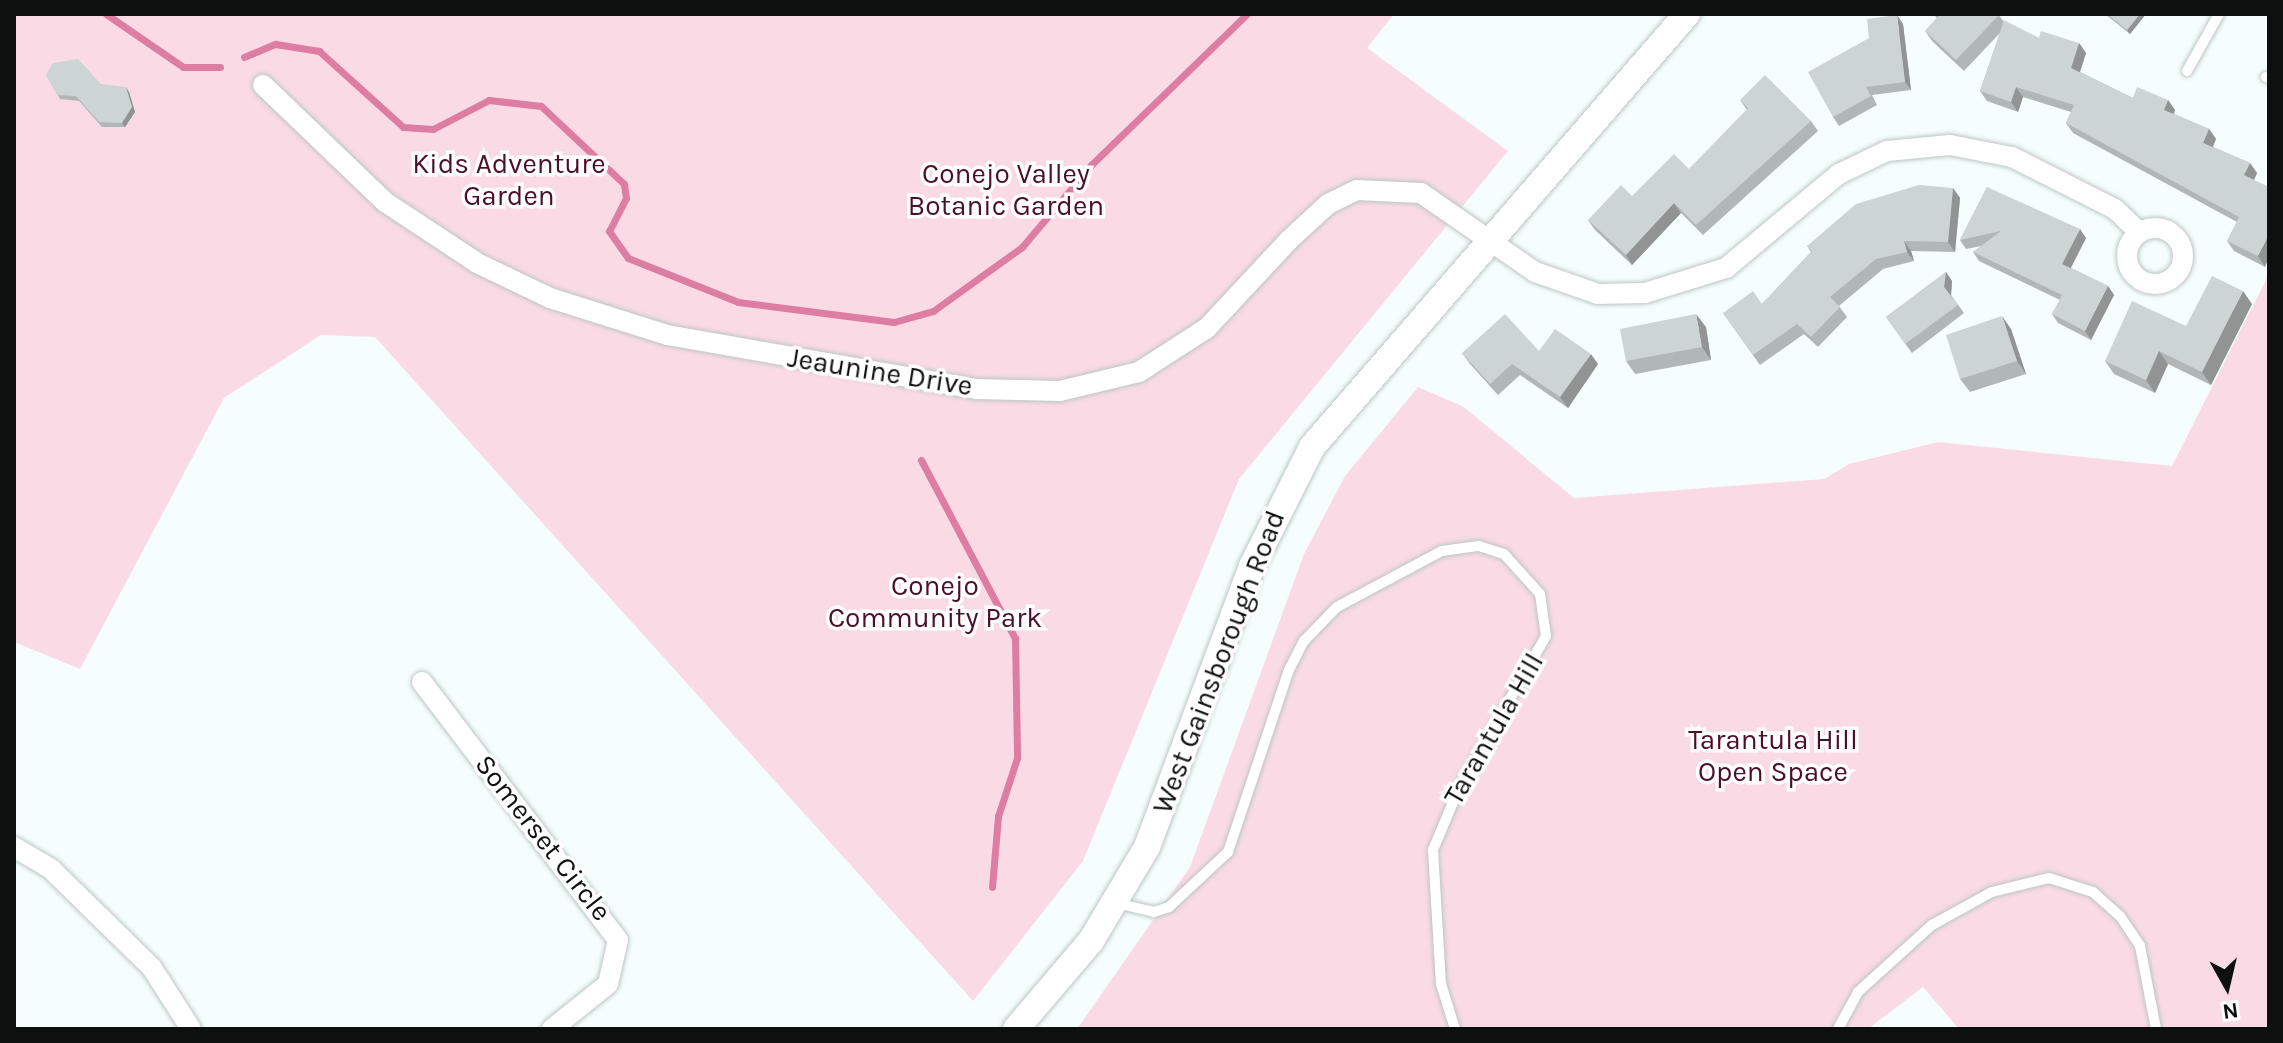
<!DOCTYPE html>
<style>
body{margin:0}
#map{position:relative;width:2283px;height:1043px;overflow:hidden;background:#f5fefc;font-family:Karla,sans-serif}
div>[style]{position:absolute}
.green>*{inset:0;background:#fadbe5}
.stream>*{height:7px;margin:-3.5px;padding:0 3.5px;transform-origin:3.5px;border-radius:3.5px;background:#de7da2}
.roads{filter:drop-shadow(0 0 2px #bdc6c4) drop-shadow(0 0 2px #bdc6c4)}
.service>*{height:10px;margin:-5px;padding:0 5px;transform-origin:5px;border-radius:5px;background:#fff}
.minor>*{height:20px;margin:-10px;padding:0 10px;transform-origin:10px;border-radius:10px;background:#fff}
.minor>.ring{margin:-10px;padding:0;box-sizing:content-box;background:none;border:20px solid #fff;border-radius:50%}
.tertiary>*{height:26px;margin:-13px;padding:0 13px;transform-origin:13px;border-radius:13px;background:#fff}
.wall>*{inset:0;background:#b0b7b6}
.shaded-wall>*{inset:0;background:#909594}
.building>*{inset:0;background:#cdd5d4}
span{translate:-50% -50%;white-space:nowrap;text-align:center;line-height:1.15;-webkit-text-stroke:7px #fff;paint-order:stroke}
.park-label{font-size:28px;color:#4b0f2a}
.street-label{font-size:28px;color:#0d100f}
.frame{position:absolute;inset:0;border:16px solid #0d100f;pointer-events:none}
.north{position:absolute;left:2187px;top:947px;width:80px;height:80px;-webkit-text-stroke:6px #fff;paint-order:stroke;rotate:172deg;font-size:22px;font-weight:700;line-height:32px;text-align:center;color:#0d100f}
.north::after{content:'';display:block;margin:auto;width:28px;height:36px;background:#0d100f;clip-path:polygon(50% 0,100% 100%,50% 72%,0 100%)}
</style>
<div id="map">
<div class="green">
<div style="clip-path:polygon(14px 14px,1394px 14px,1367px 48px,1508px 151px,1239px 479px,1083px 861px,973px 1001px,375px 337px,321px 335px,224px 398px,80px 669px,14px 642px)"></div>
<div style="clip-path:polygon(2269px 274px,2269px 1029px,1959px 1029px,1923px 987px,1868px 1029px,1077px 1029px,1190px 867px,1304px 554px,1345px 476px,1418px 387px,1464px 407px,1574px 498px,1824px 479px,1849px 464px,1938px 442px,2172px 466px)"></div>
</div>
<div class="stream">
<div style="left:106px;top:14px;width:93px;rotate:34.5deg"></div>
<div style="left:183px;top:67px;width:37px"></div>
<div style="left:244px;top:57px;width:34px;rotate:-23deg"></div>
<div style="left:275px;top:44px;width:45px;rotate:9deg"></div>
<div style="left:319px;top:51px;width:113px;rotate:42.1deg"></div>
<div style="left:403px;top:127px;width:30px;rotate:4deg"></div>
<div style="left:433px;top:129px;width:63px;rotate:-27.4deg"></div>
<div style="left:489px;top:100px;width:52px;rotate:6.6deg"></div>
<div style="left:541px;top:106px;width:114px;rotate:43.2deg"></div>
<div style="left:624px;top:184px;width:14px;rotate:82deg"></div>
<div style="left:626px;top:198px;width:37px;rotate:117deg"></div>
<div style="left:609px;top:231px;width:33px;rotate:55deg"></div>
<div style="left:628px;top:258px;width:118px;rotate:21.8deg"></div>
<div style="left:738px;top:302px;width:157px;rotate:7.3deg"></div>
<div style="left:894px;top:322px;width:41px;rotate:-15.8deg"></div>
<div style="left:933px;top:311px;width:110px;rotate:-35.7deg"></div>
<div style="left:1022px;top:247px;width:107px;rotate:-49.9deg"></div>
<div style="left:1091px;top:165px;width:217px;rotate:-44.1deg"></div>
<div style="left:921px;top:460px;width:201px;rotate:62.2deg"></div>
<div style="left:1015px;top:638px;width:120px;rotate:89deg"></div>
<div style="left:1017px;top:758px;width:61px;rotate:108.1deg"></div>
<div style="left:998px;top:816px;width:71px;rotate:94.8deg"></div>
</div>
<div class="roads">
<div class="service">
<div style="left:2187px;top:71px;width:65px;rotate:-60.7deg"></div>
<div style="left:2266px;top:77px;width:3px;rotate:18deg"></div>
<div style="left:1116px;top:903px;width:39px;rotate:13deg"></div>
<div style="left:1154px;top:912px;width:16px;rotate:-18deg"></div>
<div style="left:1169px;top:907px;width:81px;rotate:-43deg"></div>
<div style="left:1228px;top:852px;width:192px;rotate:-71.5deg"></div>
<div style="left:1289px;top:670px;width:33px;rotate:-63deg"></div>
<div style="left:1304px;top:641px;width:47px;rotate:-45.9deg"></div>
<div style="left:1337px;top:607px;width:119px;rotate:-28.1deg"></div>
<div style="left:1442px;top:551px;width:37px;rotate:-8deg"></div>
<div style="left:1479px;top:546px;width:26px;rotate:18deg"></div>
<div style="left:1504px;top:554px;width:54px;rotate:48deg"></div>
<div style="left:1540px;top:594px;width:42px;rotate:81.9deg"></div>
<div style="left:1546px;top:636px;width:175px;rotate:119.8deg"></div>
<div style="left:1459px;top:788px;width:67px;rotate:112.8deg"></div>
<div style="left:1433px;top:850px;width:134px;rotate:86.6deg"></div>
<div style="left:1441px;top:984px;width:47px;rotate:72.7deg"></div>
<div style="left:1838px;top:1029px;width:42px;rotate:-61.6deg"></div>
<div style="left:1858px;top:992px;width:100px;rotate:-42.2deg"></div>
<div style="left:1932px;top:925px;width:68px;rotate:-28.8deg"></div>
<div style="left:1992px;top:892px;width:59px;rotate:-13.8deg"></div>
<div style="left:2049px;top:878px;width:46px;rotate:17.7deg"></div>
<div style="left:2093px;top:892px;width:36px;rotate:42deg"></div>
<div style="left:2120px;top:916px;width:36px;rotate:56deg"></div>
<div style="left:2140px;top:946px;width:85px;rotate:79.1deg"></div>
</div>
<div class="minor">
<div style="left:263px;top:85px;width:169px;rotate:43.8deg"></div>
<div style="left:385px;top:202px;width:110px;rotate:33.5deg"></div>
<div style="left:477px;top:263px;width:81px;rotate:25.6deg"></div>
<div style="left:550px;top:298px;width:123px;rotate:17.5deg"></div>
<div style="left:667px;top:335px;width:314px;rotate:9.9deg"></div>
<div style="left:976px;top:389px;width:84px;rotate:1.4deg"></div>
<div style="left:1060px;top:391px;width:81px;rotate:-13.5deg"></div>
<div style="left:1139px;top:372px;width:81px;rotate:-32.9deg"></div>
<div style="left:1207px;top:328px;width:120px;rotate:-47deg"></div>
<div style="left:1289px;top:240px;width:53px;rotate:-42.7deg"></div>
<div style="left:1328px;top:204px;width:32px;rotate:-26deg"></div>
<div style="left:1357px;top:190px;width:64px;rotate:2.7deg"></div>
<div style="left:1421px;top:193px;width:139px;rotate:34.7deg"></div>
<div style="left:1535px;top:272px;width:67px;rotate:19.2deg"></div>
<div style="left:1598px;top:294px;width:47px;rotate:-1.2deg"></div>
<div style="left:1645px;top:293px;width:85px;rotate:-17.2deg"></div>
<div style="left:1726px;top:268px;width:147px;rotate:-39.8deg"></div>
<div style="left:1839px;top:174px;width:53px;rotate:-25.6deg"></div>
<div style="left:1887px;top:151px;width:63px;rotate:-5.4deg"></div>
<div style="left:1950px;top:145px;width:63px;rotate:11deg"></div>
<div style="left:2012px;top:157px;width:115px;rotate:26.8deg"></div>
<div style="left:2115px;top:209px;width:33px;rotate:44deg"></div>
<div class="ring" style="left:2127px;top:228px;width:36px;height:36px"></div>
<div style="left:422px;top:682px;width:324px;rotate:52.8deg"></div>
<div style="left:618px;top:940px;width:45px;rotate:102.8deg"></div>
<div style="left:608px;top:984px;width:72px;rotate:141.2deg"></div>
<div style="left:14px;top:847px;width:43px;rotate:30.7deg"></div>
<div style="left:51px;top:869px;width:141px;rotate:44.4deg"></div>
<div style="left:152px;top:968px;width:72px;rotate:57.4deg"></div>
</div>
<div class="tertiary">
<div style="left:1016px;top:1029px;width:116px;rotate:-49.6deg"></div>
<div style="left:1091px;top:941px;width:109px;rotate:-59.2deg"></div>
<div style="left:1147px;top:847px;width:300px;rotate:-69.5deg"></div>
<div style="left:1252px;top:566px;width:133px;rotate:-63.2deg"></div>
<div style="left:1312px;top:447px;width:573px;rotate:-49.11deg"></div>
</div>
</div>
<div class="wall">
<div style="clip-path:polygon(1933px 14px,1998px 14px,2004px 22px,2039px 38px,2079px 43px,2086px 53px,2080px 72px,2133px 98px,2168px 100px,2175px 110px,2174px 114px,2209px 129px,2216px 139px,2213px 147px,2250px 163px,2257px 173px,2254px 179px,2265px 267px,2234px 251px,2227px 241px,2237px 222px,2073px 133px,2066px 123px,2071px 112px,2023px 97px,2018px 112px,1987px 101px,1980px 91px,2000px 33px,1964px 71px,1933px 42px,1925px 31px,1937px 18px)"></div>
<div style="clip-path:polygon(2105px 14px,2146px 14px,2130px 34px)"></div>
<div style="clip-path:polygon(1903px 24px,1911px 90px,1872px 95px,1877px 105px,1839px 126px,1833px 117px)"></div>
<div style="clip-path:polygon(46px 75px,101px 84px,129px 92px,135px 112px,125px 127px,102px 127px,79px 101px,60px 99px)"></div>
<div style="clip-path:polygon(1740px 100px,1811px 121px,1818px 131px,1703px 235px,1681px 213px,1632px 265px,1595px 230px,1588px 220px,1689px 169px,1747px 110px)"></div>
<div style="clip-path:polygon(1987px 187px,2086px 238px,2071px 268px,2108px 286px,2114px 295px,2091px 340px,2058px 323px,2052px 314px,2060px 300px,1979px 261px,1973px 252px,1981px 246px,1966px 249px,1960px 240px)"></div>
<div style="clip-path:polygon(1953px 188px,1960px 198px,1955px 252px,1911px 251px,1914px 261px,1883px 269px,1839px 306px,1847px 317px,1818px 347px,1804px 334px,1760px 365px,1723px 313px,1762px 304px,1811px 252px,1807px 246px)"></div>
<div style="clip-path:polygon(1946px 272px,1952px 281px,1951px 295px,1964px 313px,1912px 353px,1886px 317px)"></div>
<div style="clip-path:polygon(2252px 304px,2211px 385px,2168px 364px,2155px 393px,2114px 374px,2105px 361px,2186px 326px)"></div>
<div style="clip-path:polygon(1706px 327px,1711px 360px,1635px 374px,1626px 361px)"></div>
<div style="clip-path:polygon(2011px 329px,2026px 374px,1970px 392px,1960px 379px)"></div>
<div style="clip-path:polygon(1539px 351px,1598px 364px,1568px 408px,1520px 375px,1498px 395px,1470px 364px,1462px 353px)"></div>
</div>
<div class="shaded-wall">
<div style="clip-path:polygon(2140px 14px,2146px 14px,2130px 34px,2127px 30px)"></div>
<div style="clip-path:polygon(1897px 15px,1903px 24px,1911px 90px,1905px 82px)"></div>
<div style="clip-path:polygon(2079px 43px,2086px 53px,2078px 78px,2071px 68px)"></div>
<div style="clip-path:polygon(126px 87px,129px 92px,135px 112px,125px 127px,122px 123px)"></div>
<div style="clip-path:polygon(2016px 87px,2023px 97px,2018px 112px,2011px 102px)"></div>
<div style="clip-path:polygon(2168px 100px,2175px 110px,2171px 120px,2164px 110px)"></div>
<div style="clip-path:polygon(2209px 129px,2216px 139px,2210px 153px,2203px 143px)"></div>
<div style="clip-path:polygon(2250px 163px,2257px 173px,2252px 185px,2244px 175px)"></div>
<div style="clip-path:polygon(1953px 188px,1960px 198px,1955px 252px,1948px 242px)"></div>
<div style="clip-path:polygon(1674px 203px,1681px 213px,1632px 265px,1626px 255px)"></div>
<div style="clip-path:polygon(2080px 229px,2086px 238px,2068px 273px,2062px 264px)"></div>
<div style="clip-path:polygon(2269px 234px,2269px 258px,2265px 267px,2258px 256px)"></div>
<div style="clip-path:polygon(1904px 241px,1911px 251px,1914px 261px,1907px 252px)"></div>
<div style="clip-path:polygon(1946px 272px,1952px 281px,1951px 296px,1944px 287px)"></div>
<div style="clip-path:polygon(2108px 286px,2114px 295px,2091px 340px,2085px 331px)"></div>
<div style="clip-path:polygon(2243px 291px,2252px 304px,2211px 385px,2202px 372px)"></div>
<div style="clip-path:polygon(1696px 314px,1706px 327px,1711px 360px,1702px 347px)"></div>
<div style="clip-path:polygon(2002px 316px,2011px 329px,2026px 374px,2017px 361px)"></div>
<div style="clip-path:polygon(2159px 351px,2168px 364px,2155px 393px,2146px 380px)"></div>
<div style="clip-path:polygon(1591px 354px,1598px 364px,1568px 408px,1560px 397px)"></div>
</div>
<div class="building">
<div style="clip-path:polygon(1937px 14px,1998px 14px,1999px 15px,1956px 60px,1925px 31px,1939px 16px)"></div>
<div style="clip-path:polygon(2107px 14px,2140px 14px,2127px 30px)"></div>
<div style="clip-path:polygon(1897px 15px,1905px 82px,1866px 87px,1871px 96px,1833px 117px,1808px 72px,1869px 38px,1867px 19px)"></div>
<div style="clip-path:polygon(2004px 20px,2039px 38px,2041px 31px,2079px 43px,2071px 68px,2133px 98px,2137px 87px,2168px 100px,2164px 110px,2209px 129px,2203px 143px,2250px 163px,2244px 175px,2269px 187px,2269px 234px,2258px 256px,2227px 241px,2239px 217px,2066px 123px,2074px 105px,2016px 87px,2011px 102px,1980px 91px)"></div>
<div style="clip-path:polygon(78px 59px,101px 84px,126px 87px,132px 107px,122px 123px,99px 122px,76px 96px,57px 95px,46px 75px,53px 63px)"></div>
<div style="clip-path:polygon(1765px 75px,1811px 121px,1696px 225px,1674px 203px,1626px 255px,1588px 220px,1621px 185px,1632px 196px,1674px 154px,1689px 169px,1748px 108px,1740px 100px)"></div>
<div style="clip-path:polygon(1919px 185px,1953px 188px,1948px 242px,1904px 241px,1907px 252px,1876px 259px,1830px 297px,1840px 307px,1811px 337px,1797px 324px,1753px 355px,1723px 313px,1753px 291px,1762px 304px,1812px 251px,1807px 246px,1856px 204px)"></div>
<div style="clip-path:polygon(1987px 187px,2080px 229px,2062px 264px,2108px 286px,2085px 331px,2052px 314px,2062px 295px,1973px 252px,2001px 231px,1960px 240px)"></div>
<div style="clip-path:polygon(1946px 272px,1944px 287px,1958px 305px,1905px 344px,1886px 317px)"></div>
<div style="clip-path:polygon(2212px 276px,2243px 291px,2202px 372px,2159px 351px,2146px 380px,2105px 361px,2132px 301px,2186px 326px)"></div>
<div style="clip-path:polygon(1505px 314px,1539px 351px,1555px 329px,1591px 354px,1560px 397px,1512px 364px,1490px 384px,1462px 353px)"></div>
<div style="clip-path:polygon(1696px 314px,1702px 347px,1626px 361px,1620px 329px)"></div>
<div style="clip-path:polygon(2002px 316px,2017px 361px,1960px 379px,1946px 335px)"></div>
</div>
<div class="park-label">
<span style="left:509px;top:180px">Kids Adventure<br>Garden</span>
<span style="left:1006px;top:190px">Conejo Valley<br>Botanic Garden</span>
<span style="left:935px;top:602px">Conejo<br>Community Park</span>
<span style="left:1773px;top:756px">Tarantula Hill<br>Open Space</span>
</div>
<div class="street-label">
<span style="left:880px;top:372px;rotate:9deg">Jeaunine Drive</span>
<span style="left:1219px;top:662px;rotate:-69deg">West Gainsborough Road</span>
<span style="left:1494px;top:729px;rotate:-60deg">Tarantula Hill</span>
<span style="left:543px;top:838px;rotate:52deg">Somerset Circle</span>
</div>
<div class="frame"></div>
<div class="north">N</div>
</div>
